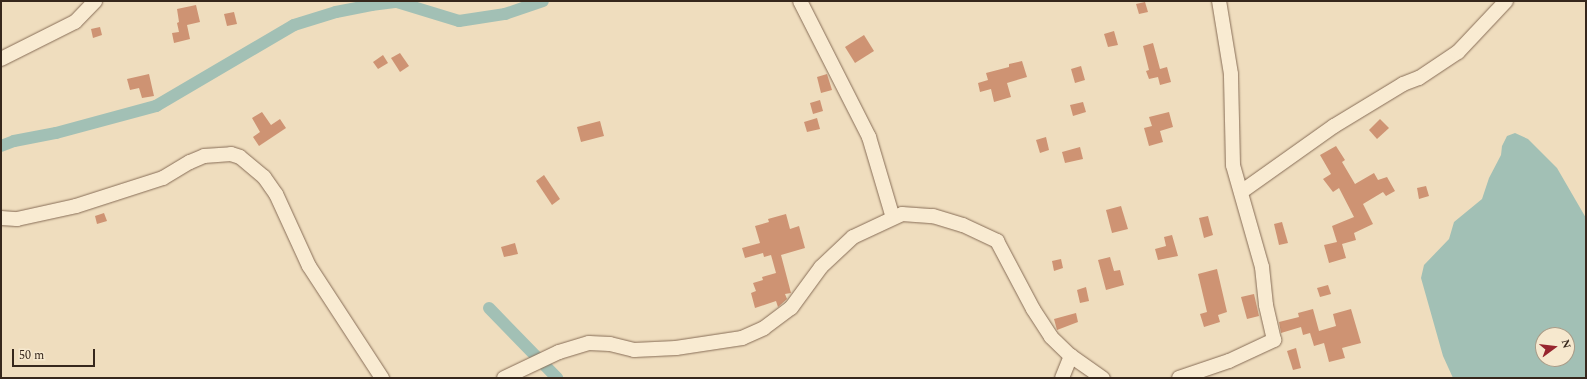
<!DOCTYPE html>
<style>
body{margin:0}
#map{position:relative;width:1587px;height:379px;overflow:hidden;background:#efddbe;font-family:Spectral,serif}
div>[style]{position:absolute}
.water>*{inset:0;background:#a2c0b5}
.canal>*{height:12px;margin:-6px;padding:0 6px;transform-origin:6px;border-radius:6px;background:#a2c0b5}
.building>*{inset:0;background:#ce9373}
.roads{filter:drop-shadow(0 0 1px #876d57) drop-shadow(0 0 1px #876d57)}
.minor>*{height:14px;margin:-7px;padding:0 7px;transform-origin:7px;border-radius:7px;background:#f9ebd2}
span{translate:-50% -50%;white-space:nowrap;text-align:center;line-height:1.15;-webkit-text-stroke:3px #f6e8ce;paint-order:stroke}
.frame{position:absolute;inset:0;border:2px solid #36271c;pointer-events:none}
.north{position:absolute;left:1535px;top:327px;width:40px;height:40px;box-sizing:border-box;background:#f6e8ce;border:1px solid #a99b87;border-radius:50%;rotate:75deg;font-size:11px;font-weight:700;line-height:16px;text-align:center;color:#36271c}
.north::after{content:'';display:block;margin:auto;width:14px;height:18px;background:#97252e;clip-path:polygon(50% 0,100% 100%,50% 72%,0 100%)}
.scale{position:absolute;left:12px;top:349px;width:83px;height:18px;box-sizing:border-box;border:2px solid #36271c;border-top:0;padding-left:5px;font-size:12px;line-height:14px;white-space:nowrap;color:#36271c;-webkit-text-stroke:3px #f6e8ce;paint-order:stroke}
</style>
<div id="map">
<div class="water">
<div style="clip-path:polygon(evenodd,1515px 133px,1528px 139px,1557px 168px,1586px 218px,1585px 378px,1453px 378px,1443px 356px,1421px 278px,1424px 265px,1449px 239px,1454px 222px,1482px 199px,1489px 178px,1501px 155px,1502px 146px,1507px 136px,1515px 133px,1543px 335px,1567px 335px,1567px 359px,1543px 359px,1543px 335px)"></div>
</div>
<div class="canal">
<div style="left:1px;top:146px;width:14px;rotate:-21deg"></div>
<div style="left:14px;top:141px;width:43px;rotate:-10.8deg"></div>
<div style="left:56px;top:133px;width:104px;rotate:-15.1deg"></div>
<div style="left:156px;top:106px;width:160px;rotate:-30.4deg"></div>
<div style="left:294px;top:25px;width:44px;rotate:-17.2deg"></div>
<div style="left:336px;top:12px;width:36px;rotate:-11deg"></div>
<div style="left:371px;top:5px;width:26px;rotate:-7deg"></div>
<div style="left:397px;top:2px;width:65px;rotate:17deg"></div>
<div style="left:459px;top:21px;width:47px;rotate:-8.7deg"></div>
<div style="left:505px;top:14px;width:40px;rotate:-18.9deg"></div>
<div style="left:489px;top:308px;width:98px;rotate:45.8deg"></div>
</div>
<div class="building">
<div style="clip-path:polygon(1145px 2px,1148px 12px,1139px 14px,1136px 4px)"></div>
<div style="clip-path:polygon(196px 5px,200px 22px,187px 25px,190px 39px,174px 43px,172px 33px,179px 32px,177px 23px,179px 22px,177px 9px)"></div>
<div style="clip-path:polygon(234px 12px,237px 24px,227px 26px,224px 14px)"></div>
<div style="clip-path:polygon(100px 27px,102px 35px,93px 38px,91px 29px)"></div>
<div style="clip-path:polygon(1114px 31px,1118px 45px,1108px 47px,1104px 34px)"></div>
<div style="clip-path:polygon(864px 35px,874px 51px,855px 63px,845px 47px)"></div>
<div style="clip-path:polygon(1153px 43px,1160px 69px,1167px 67px,1171px 82px,1160px 85px,1158px 77px,1149px 79px,1146px 71px,1149px 70px,1143px 46px)"></div>
<div style="clip-path:polygon(400px 53px,409px 66px,400px 72px,391px 58px)"></div>
<div style="clip-path:polygon(383px 55px,388px 63px,378px 69px,373px 62px)"></div>
<div style="clip-path:polygon(1022px 61px,1027px 77px,1007px 83px,1011px 97px,994px 102px,991px 89px,980px 92px,978px 83px,988px 80px,986px 73px,1009px 67px,1009px 64px)"></div>
<div style="clip-path:polygon(1081px 66px,1085px 80px,1075px 83px,1071px 69px)"></div>
<div style="clip-path:polygon(149px 74px,154px 96px,142px 98px,139px 88px,130px 90px,127px 79px)"></div>
<div style="clip-path:polygon(827px 74px,832px 90px,821px 93px,817px 77px)"></div>
<div style="clip-path:polygon(820px 100px,823px 111px,813px 114px,810px 103px)"></div>
<div style="clip-path:polygon(1083px 102px,1086px 112px,1073px 116px,1070px 105px)"></div>
<div style="clip-path:polygon(262px 112px,271px 125px,280px 119px,286px 128px,259px 146px,253px 137px,260px 132px,252px 118px)"></div>
<div style="clip-path:polygon(1169px 112px,1173px 127px,1160px 131px,1163px 142px,1149px 146px,1144px 128px,1152px 126px,1149px 117px)"></div>
<div style="clip-path:polygon(817px 118px,820px 129px,807px 132px,804px 122px)"></div>
<div style="clip-path:polygon(1380px 119px,1389px 128px,1377px 139px,1369px 130px)"></div>
<div style="clip-path:polygon(600px 121px,604px 136px,581px 142px,577px 127px)"></div>
<div style="clip-path:polygon(1046px 137px,1049px 150px,1040px 153px,1036px 140px)"></div>
<div style="clip-path:polygon(1336px 146px,1345px 160px,1342px 162px,1355px 184px,1374px 173px,1378px 180px,1387px 177px,1395px 191px,1386px 196px,1383px 192px,1363px 204px,1373px 224px,1354px 233px,1356px 240px,1342px 244px,1346px 258px,1329px 263px,1324px 245px,1337px 242px,1332px 226px,1354px 217px,1339px 188px,1333px 192px,1323px 179px,1331px 174px,1320px 155px)"></div>
<div style="clip-path:polygon(1080px 147px,1083px 159px,1065px 163px,1062px 152px)"></div>
<div style="clip-path:polygon(544px 175px,560px 199px,552px 205px,536px 181px)"></div>
<div style="clip-path:polygon(1426px 186px,1429px 196px,1419px 199px,1417px 188px)"></div>
<div style="clip-path:polygon(1121px 206px,1128px 229px,1112px 233px,1106px 210px)"></div>
<div style="clip-path:polygon(104px 213px,107px 221px,97px 224px,95px 216px)"></div>
<div style="clip-path:polygon(786px 214px,790px 229px,799px 226px,805px 248px,781px 255px,791px 293px,785px 294px,787px 299px,778px 307px,776px 301px,755px 308px,751px 293px,756px 291px,753px 283px,763px 280px,762px 277px,776px 273px,771px 255px,764px 257px,763px 253px,745px 258px,742px 248px,760px 243px,755px 226px,769px 222px,768px 219px)"></div>
<div style="clip-path:polygon(1208px 216px,1213px 235px,1204px 238px,1199px 218px)"></div>
<div style="clip-path:polygon(1282px 222px,1288px 243px,1279px 245px,1274px 224px)"></div>
<div style="clip-path:polygon(1172px 235px,1178px 256px,1158px 260px,1155px 249px,1166px 246px,1164px 237px)"></div>
<div style="clip-path:polygon(515px 243px,518px 254px,504px 257px,501px 247px)"></div>
<div style="clip-path:polygon(1110px 257px,1114px 271px,1120px 270px,1124px 285px,1106px 290px,1098px 260px)"></div>
<div style="clip-path:polygon(1061px 259px,1063px 268px,1054px 271px,1052px 261px)"></div>
<div style="clip-path:polygon(1217px 269px,1227px 312px,1218px 315px,1220px 322px,1204px 327px,1200px 314px,1207px 312px,1198px 274px)"></div>
<div style="clip-path:polygon(1328px 285px,1331px 294px,1320px 297px,1317px 288px)"></div>
<div style="clip-path:polygon(1086px 287px,1089px 301px,1080px 303px,1077px 290px)"></div>
<div style="clip-path:polygon(1254px 294px,1259px 316px,1247px 319px,1241px 297px)"></div>
<div style="clip-path:polygon(1313px 309px,1319px 331px,1336px 326px,1333px 314px,1351px 309px,1361px 343px,1342px 348px,1345px 358px,1329px 362px,1324px 343px,1314px 346px,1310px 333px,1303px 335px,1301px 327px,1281px 333px,1279px 322px,1299px 317px,1298px 313px)"></div>
<div style="clip-path:polygon(1076px 313px,1078px 322px,1057px 330px,1054px 319px)"></div>
<div style="clip-path:polygon(1296px 348px,1301px 368px,1293px 370px,1287px 351px)"></div>
</div>
<div class="roads">
<div class="minor">
<div style="left:800px;top:1px;width:153px;rotate:63.1deg"></div>
<div style="left:869px;top:137px;width:84px;rotate:73.5deg"></div>
<div style="left:1px;top:59px;width:83px;rotate:-26.6deg"></div>
<div style="left:75px;top:22px;width:29px;rotate:-46deg"></div>
<div style="left:1241px;top:192px;width:114px;rotate:-35.4deg"></div>
<div style="left:1334px;top:126px;width:81px;rotate:-31.3deg"></div>
<div style="left:1403px;top:84px;width:17px;rotate:-21deg"></div>
<div style="left:1419px;top:78px;width:47px;rotate:-33.7deg"></div>
<div style="left:1458px;top:52px;width:70px;rotate:-46.7deg"></div>
<div style="left:1px;top:218px;width:16px;rotate:4deg"></div>
<div style="left:17px;top:219px;width:60px;rotate:-12.4deg"></div>
<div style="left:76px;top:206px;width:91px;rotate:-17.8deg"></div>
<div style="left:163px;top:178px;width:31px;rotate:-31deg"></div>
<div style="left:190px;top:162px;width:15px;rotate:-23deg"></div>
<div style="left:204px;top:156px;width:27px;rotate:-4deg"></div>
<div style="left:231px;top:154px;width:9px;rotate:18deg"></div>
<div style="left:240px;top:157px;width:31px;rotate:40deg"></div>
<div style="left:264px;top:177px;width:21px;rotate:55deg"></div>
<div style="left:276px;top:194px;width:79px;rotate:65.4deg"></div>
<div style="left:309px;top:266px;width:134px;rotate:56.9deg"></div>
<div style="left:504px;top:378px;width:61px;rotate:-25.3deg"></div>
<div style="left:559px;top:352px;width:31px;rotate:-17deg"></div>
<div style="left:589px;top:343px;width:21px;rotate:3deg"></div>
<div style="left:610px;top:344px;width:25px;rotate:14deg"></div>
<div style="left:634px;top:350px;width:42px;rotate:-2.7deg"></div>
<div style="left:676px;top:348px;width:67px;rotate:-8.6deg"></div>
<div style="left:742px;top:338px;width:24px;rotate:-24deg"></div>
<div style="left:764px;top:328px;width:34px;rotate:-37deg"></div>
<div style="left:791px;top:308px;width:51px;rotate:-53.8deg"></div>
<div style="left:821px;top:267px;width:44px;rotate:-43.2deg"></div>
<div style="left:853px;top:237px;width:54px;rotate:-25.1deg"></div>
<div style="left:902px;top:214px;width:31px;rotate:4deg"></div>
<div style="left:933px;top:216px;width:31px;rotate:17deg"></div>
<div style="left:963px;top:225px;width:38px;rotate:25deg"></div>
<div style="left:997px;top:241px;width:77px;rotate:62.1deg"></div>
<div style="left:1033px;top:309px;width:33px;rotate:57deg"></div>
<div style="left:1051px;top:337px;width:28px;rotate:44deg"></div>
<div style="left:1071px;top:356px;width:39px;rotate:35deg"></div>
<div style="left:1062px;top:378px;width:24px;rotate:-68deg"></div>
<div style="left:1179px;top:378px;width:53px;rotate:-18.8deg"></div>
<div style="left:1229px;top:361px;width:50px;rotate:-25deg"></div>
<div style="left:1274px;top:340px;width:36px;rotate:-103deg"></div>
<div style="left:1266px;top:305px;width:38px;rotate:-96deg"></div>
<div style="left:1262px;top:267px;width:106px;rotate:-105.9deg"></div>
<div style="left:1233px;top:165px;width:91px;rotate:-91.3deg"></div>
<div style="left:1231px;top:74px;width:74px;rotate:-99.3deg"></div>
</div>
</div>
<div class="frame"></div>
<div class="north">N</div>
<div class="scale">50 m</div>
</div>
